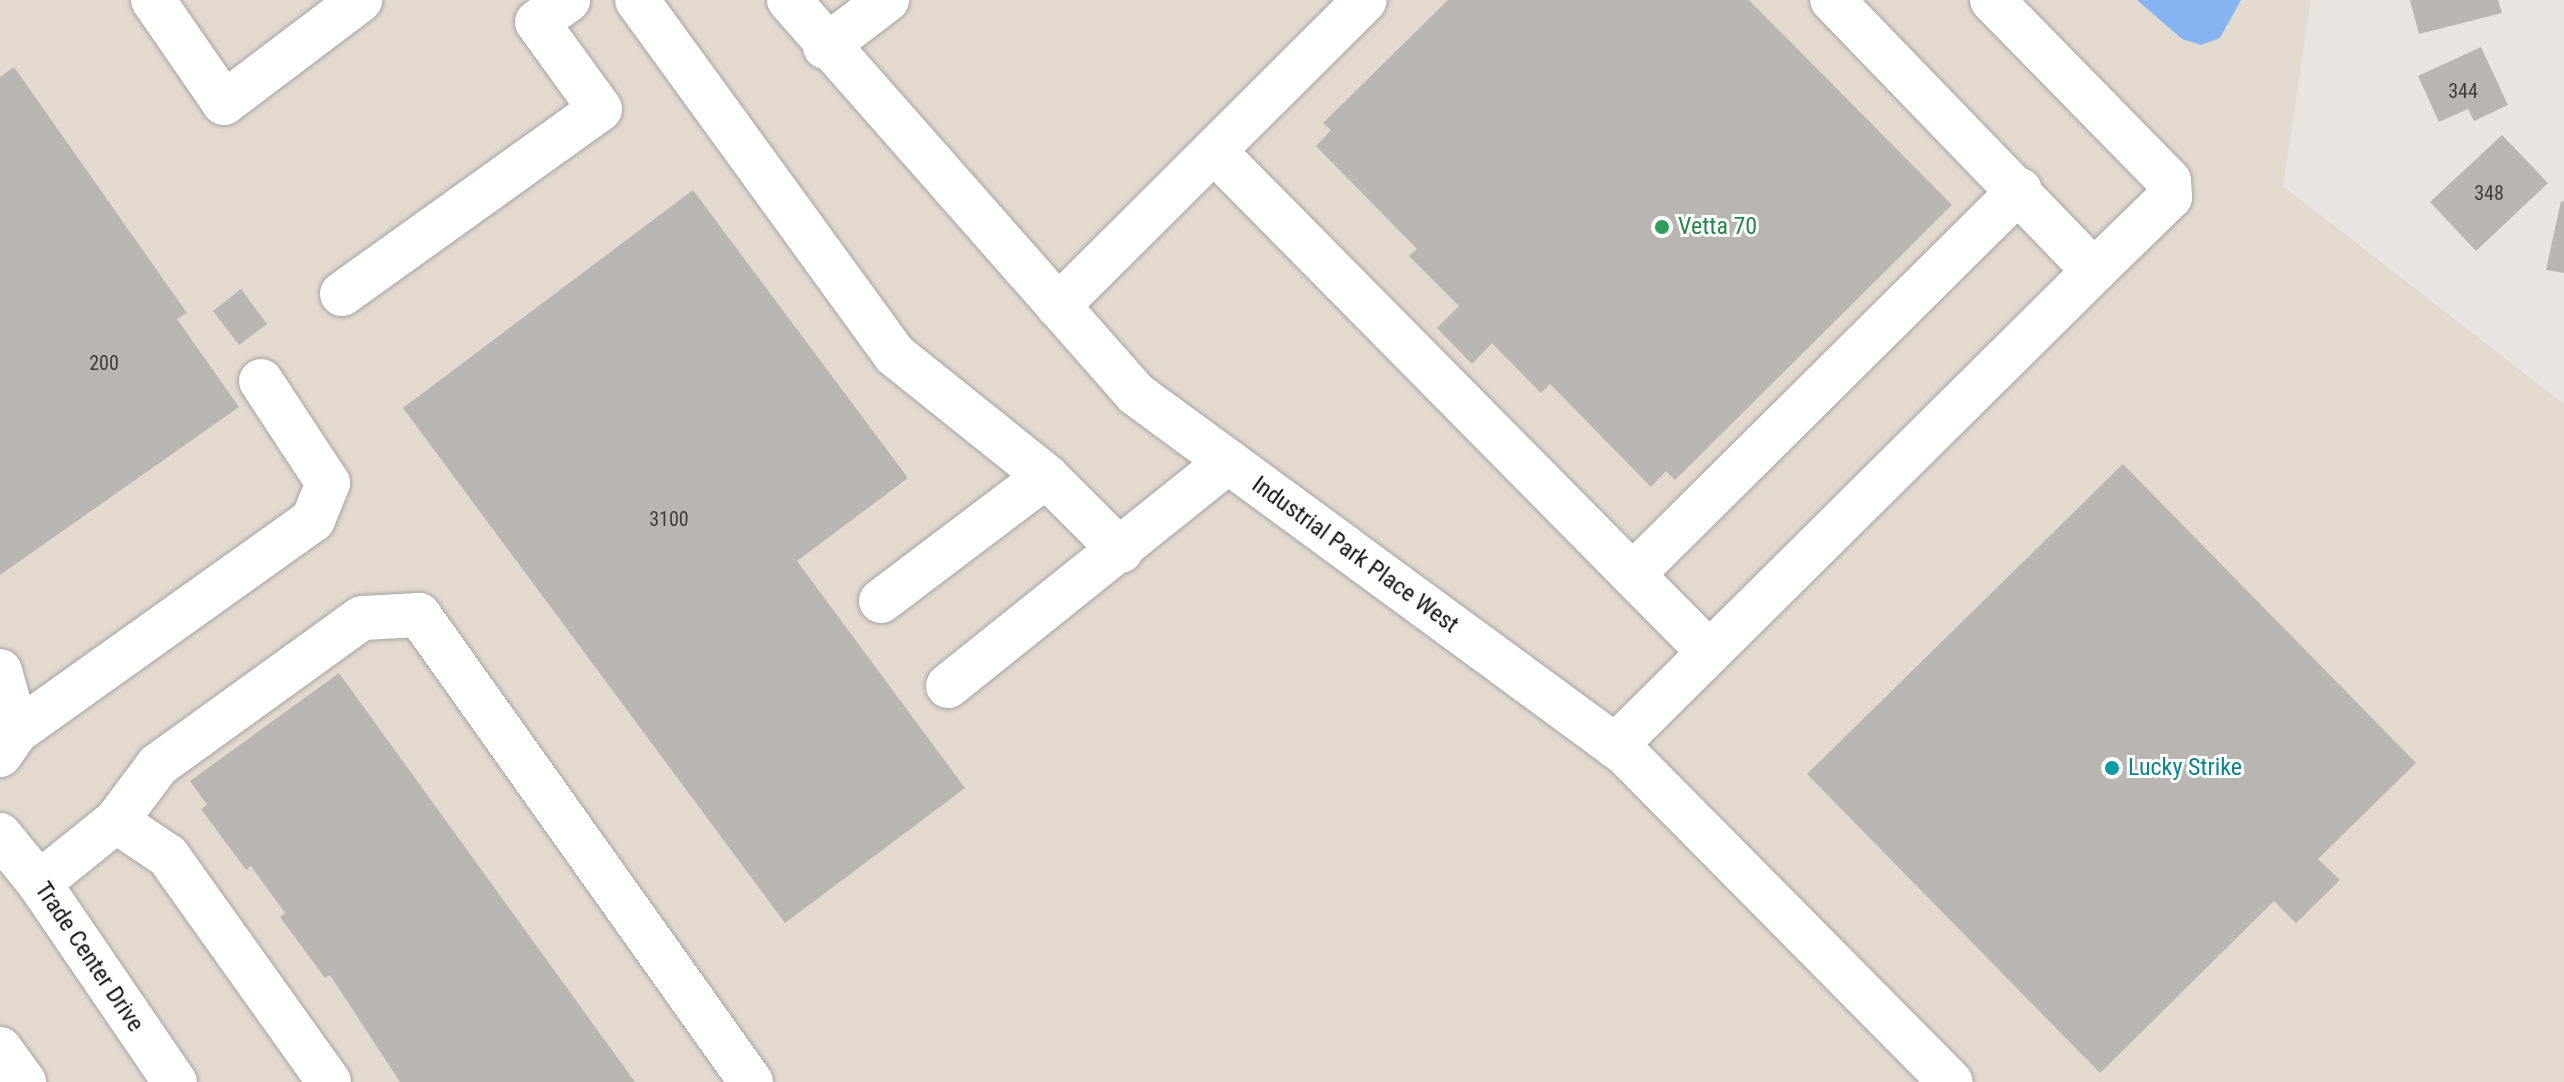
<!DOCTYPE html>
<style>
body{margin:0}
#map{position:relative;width:2564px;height:1082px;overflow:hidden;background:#e9e4e0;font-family:"Roboto Condensed",sans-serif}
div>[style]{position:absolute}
.built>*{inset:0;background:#e3d9cf}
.water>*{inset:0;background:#86b4f2}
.building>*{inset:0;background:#b9b5b0}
.roads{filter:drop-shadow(0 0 2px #a7a39f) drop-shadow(0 0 2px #a7a39f)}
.minor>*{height:44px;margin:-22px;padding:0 22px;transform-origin:22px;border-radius:22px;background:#fff}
.dots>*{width:22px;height:22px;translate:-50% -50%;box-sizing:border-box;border:4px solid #fff;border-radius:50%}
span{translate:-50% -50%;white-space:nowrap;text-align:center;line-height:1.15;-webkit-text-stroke:6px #fff;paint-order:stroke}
.number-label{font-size:20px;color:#3f3c3a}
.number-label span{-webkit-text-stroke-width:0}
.leisure-label{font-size:24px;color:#27864d}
.left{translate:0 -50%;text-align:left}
.street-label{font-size:24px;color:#161412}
.culture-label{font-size:24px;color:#0d838f}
</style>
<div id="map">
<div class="built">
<div style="clip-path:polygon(0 0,2311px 0,2283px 186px,2564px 404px,2564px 1082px,0 1082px)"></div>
</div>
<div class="water">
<div style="clip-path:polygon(2137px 0,2241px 0,2220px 38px,2201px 45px,2182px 39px)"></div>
</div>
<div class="building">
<div style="clip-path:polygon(1448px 0,1749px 0,1952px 205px,1675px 480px,1666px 471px,1651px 487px,1550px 384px,1541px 393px,1492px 343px,1472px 364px,1437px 328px,1459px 306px,1409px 256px,1417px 249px,1316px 146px,1331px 130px,1323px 123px)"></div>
<div style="clip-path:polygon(2410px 0,2498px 0,2502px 13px,2419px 34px)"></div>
<div style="clip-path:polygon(2481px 47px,2508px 105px,2474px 121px,2468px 109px,2439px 122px,2418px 76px)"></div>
<div style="clip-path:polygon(14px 67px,187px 313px,177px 319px,239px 407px,0 575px,0 77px)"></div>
<div style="clip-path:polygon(2502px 135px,2548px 183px,2476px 251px,2430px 202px)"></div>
<div style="clip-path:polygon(693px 190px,908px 478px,797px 561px,965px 788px,785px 923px,403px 408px)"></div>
<div style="clip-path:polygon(2561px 201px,2564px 202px,2564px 273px,2546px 270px)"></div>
<div style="clip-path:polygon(241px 289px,267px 324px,239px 345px,213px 311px)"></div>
<div style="clip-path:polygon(2123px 464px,2416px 763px,2318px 859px,2340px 880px,2296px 923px,2274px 901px,2100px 1073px,1807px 774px)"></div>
<div style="clip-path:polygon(339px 673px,635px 1082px,400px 1082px,330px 975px,325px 978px,280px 917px,285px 913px,251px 866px,246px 870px,201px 809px,207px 805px,190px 781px)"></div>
</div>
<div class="roads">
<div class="minor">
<div style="left:153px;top:0;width:125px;rotate:55.4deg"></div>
<div style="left:224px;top:103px;width:171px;rotate:-37.1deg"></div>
<div style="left:637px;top:0;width:439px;rotate:54deg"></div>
<div style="left:895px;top:355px;width:193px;rotate:38.7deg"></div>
<div style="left:789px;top:0;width:525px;rotate:48.63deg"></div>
<div style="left:1136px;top:394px;width:607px;rotate:36.28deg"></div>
<div style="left:1625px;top:753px;width:463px;rotate:45.3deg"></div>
<div style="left:1992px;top:0;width:253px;rotate:45.6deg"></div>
<div style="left:2169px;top:181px;width:16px;rotate:86deg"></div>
<div style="left:2170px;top:197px;width:106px;rotate:135.8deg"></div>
<div style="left:825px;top:47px;width:78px;rotate:-37.2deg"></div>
<div style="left:1214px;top:151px;width:703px;rotate:45.35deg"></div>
<div style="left:342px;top:294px;width:317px;rotate:-35.6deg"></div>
<div style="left:600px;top:109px;width:107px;rotate:-125.9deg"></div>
<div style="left:537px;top:22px;width:38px;rotate:-35deg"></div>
<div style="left:1058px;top:306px;width:433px;rotate:-44.9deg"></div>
<div style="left:1633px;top:574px;width:545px;rotate:-44.78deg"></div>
<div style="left:881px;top:601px;width:207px;rotate:-37.1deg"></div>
<div style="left:1046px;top:476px;width:106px;rotate:45deg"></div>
<div style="left:0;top:671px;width:62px;rotate:74.2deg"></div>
<div style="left:948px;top:686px;width:359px;rotate:-38.7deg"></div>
<div style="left:1615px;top:746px;width:675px;rotate:-44.76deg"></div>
<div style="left:2094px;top:271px;width:377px;rotate:-134deg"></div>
<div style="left:0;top:755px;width:29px;rotate:-55deg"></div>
<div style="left:17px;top:731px;width:364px;rotate:-35.5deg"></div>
<div style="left:313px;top:520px;width:40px;rotate:-68deg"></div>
<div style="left:328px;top:483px;width:122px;rotate:-123.3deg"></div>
<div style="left:116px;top:821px;width:63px;rotate:33.9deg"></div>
<div style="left:168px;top:856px;width:277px;rotate:54.5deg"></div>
<div style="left:0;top:835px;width:62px;rotate:50.9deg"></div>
<div style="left:39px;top:883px;width:241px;rotate:55.7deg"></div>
<div style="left:39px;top:883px;width:99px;rotate:-38.8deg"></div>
<div style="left:116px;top:821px;width:70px;rotate:-53.1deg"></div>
<div style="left:158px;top:765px;width:251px;rotate:-35.8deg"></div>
<div style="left:362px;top:618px;width:57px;rotate:-3deg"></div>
<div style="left:419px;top:615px;width:573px;rotate:54.59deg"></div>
<div style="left:0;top:1049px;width:41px;rotate:54deg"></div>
</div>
</div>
<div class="dots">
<div style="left:1662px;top:227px;background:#2e9e5b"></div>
<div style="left:2112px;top:768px;background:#0f9aa8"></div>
</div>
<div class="number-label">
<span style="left:2463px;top:91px">344</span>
<span style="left:2489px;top:193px">348</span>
<span style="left:104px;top:363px">200</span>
<span style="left:669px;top:519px">3100</span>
</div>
<div class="leisure-label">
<span class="left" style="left:1678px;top:227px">Vetta 70</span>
</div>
<div class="street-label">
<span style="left:1355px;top:555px;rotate:36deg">Industrial Park Place West</span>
<span style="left:89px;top:957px;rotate:56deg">Trade Center Drive</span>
</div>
<div class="culture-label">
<span class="left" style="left:2128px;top:768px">Lucky Strike</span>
</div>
</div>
